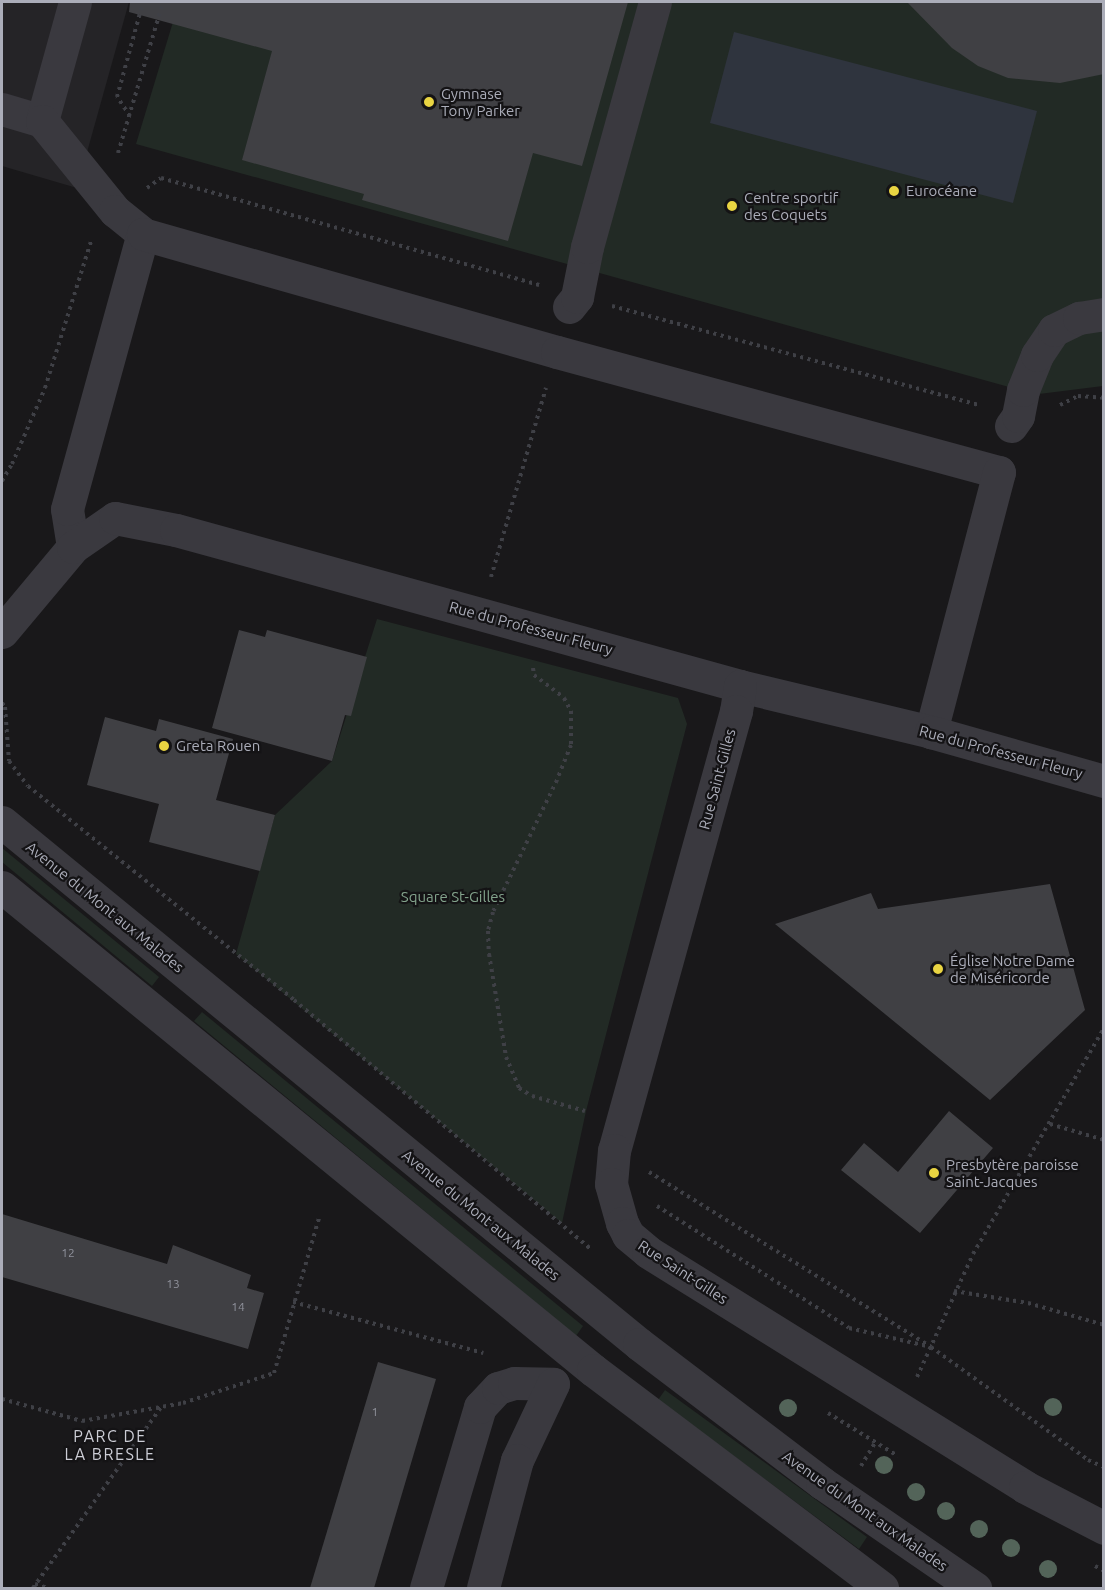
<!DOCTYPE html>
<meta charset="utf-8">
<style>
body{margin:0}
#map{position:relative;width:1105px;height:1590px;overflow:hidden;background:#19181a;font-family:Ubuntu,sans-serif}
div>[style]{position:absolute}
.built>*{inset:0;background:#252427}
.green>*{inset:0;background:#222a25}
.water>*{inset:0;background:#2f343e}
.building>*{inset:0;background:#404044}
.path>*{height:4px;margin-top:-2px;transform-origin:0;background:repeating-linear-gradient(90deg,#3f4046 0 3px,transparent 0 7.5px)}
.minor>*{height:33px;margin:-16.5px;padding:0 16.5px;transform-origin:16.5px;border-radius:16.5px;background:#3a393f}
.trees>*{width:18px;height:18px;margin:-9px;border-radius:50%;background:#536459}
.dots>*{width:16px;height:16px;translate:-50% -50%;box-sizing:border-box;border:3px solid #141315;border-radius:50%}
span{translate:-50% -50%;white-space:nowrap;text-align:center;line-height:1.15;-webkit-text-stroke:4.5px #141315;paint-order:stroke}
.number-label{font-size:12px;color:#90929c}
.number-label span{-webkit-text-stroke-width:0}
.poi-label{font-size:15px;color:#abadb9}
.left{translate:0 -50%;text-align:left}
.street-label{font-size:15px;color:#abadb9}
.park-label{font-size:15px;color:#83a38c}
.neighbourhood-label{font-size:16px;color:#cccdd5;letter-spacing:1.5px}
.frame{position:absolute;inset:0;border:3px solid #abadb9;pointer-events:none}
</style>
<div id="map">
<div class="built">
<div style="clip-path:polygon(2px 2px,129px 2px,77px 188px,2px 166px)"></div>
</div>
<div class="green">
<div style="clip-path:polygon(179px 2px,1103px 2px,1103px 386px,1039px 394px,1009px 387px,136px 144px)"></div>
<div style="clip-path:polygon(377px 619px,678px 698px,687px 724px,586px 1111px,562px 1223px,236px 954px,275px 815px,332px 761px)"></div>
<div style="clip-path:polygon(2px 848px,159px 977px,152px 986px,2px 862px)"></div>
<div style="clip-path:polygon(202px 1012px,583px 1326px,576px 1336px,194px 1021px)"></div>
<div style="clip-path:polygon(665px 1390px,867px 1537px,859px 1549px,658px 1400px)"></div>
</div>
<div class="water">
<div style="clip-path:polygon(734px 32px,1037px 111px,1013px 203px,710px 123px)"></div>
</div>
<div class="building">
<div style="clip-path:polygon(130px 2px,628px 2px,582px 166px,533px 153px,508px 241px,362px 200px,364px 194px,242px 160px,272px 51px,129px 12px)"></div>
<div style="clip-path:polygon(907px 2px,1104px 2px,1104px 74px,1060px 83px,1008px 78px,978px 66px,952px 48px)"></div>
<div style="clip-path:polygon(239px 630px,265px 637px,267px 630px,367px 657px,351px 716px,345px 715px,332px 761px,212px 728px)"></div>
<div style="clip-path:polygon(105px 717px,156px 731px,159px 719px,233px 739px,216px 800px,275px 815px,260px 871px,149px 842px,159px 804px,87px 785px)"></div>
<div style="clip-path:polygon(1050px 884px,1085px 1010px,990px 1100px,775px 924px,871px 893px,878px 909px)"></div>
<div style="clip-path:polygon(949px 1111px,993px 1148px,920px 1233px,841px 1170px,864px 1143px,898px 1172px)"></div>
<div style="clip-path:polygon(2px 1214px,167px 1264px,173px 1245px,251px 1275px,247px 1288px,264px 1293px,248px 1349px,2px 1277px)"></div>
<div style="clip-path:polygon(378px 1362px,436px 1379px,374px 1588px,310px 1588px)"></div>
</div>
<div class="path">
<div style="left:130px;top:116px;width:23px;rotate:-124deg"></div>
<div style="left:117px;top:97px;width:98px;rotate:-74.7deg"></div>
<div style="left:118px;top:153px;width:158px;rotate:-73.4deg"></div>
<div style="left:147px;top:188px;width:17px;rotate:-36deg"></div>
<div style="left:161px;top:178px;width:393px;rotate:15.8deg"></div>
<div style="left:612px;top:306px;width:380px;rotate:15.1deg"></div>
<div style="left:1060px;top:405px;width:20px;rotate:-27deg"></div>
<div style="left:1078px;top:396px;width:26px;rotate:4deg"></div>
<div style="left:2px;top:481px;width:20px;rotate:-60deg"></div>
<div style="left:12px;top:464px;width:83px;rotate:-66.5deg"></div>
<div style="left:45px;top:388px;width:154px;rotate:-72.6deg"></div>
<div style="left:491px;top:577px;width:197px;rotate:-73.8deg"></div>
<div style="left:533px;top:668px;width:7px;rotate:82deg"></div>
<div style="left:534px;top:675px;width:38px;rotate:37deg"></div>
<div style="left:564px;top:698px;width:15px;rotate:62deg"></div>
<div style="left:571px;top:711px;width:34px;rotate:90deg"></div>
<div style="left:571px;top:745px;width:38px;rotate:112deg"></div>
<div style="left:557px;top:780px;width:147px;rotate:115.9deg"></div>
<div style="left:493px;top:912px;width:20px;rotate:105deg"></div>
<div style="left:488px;top:931px;width:23px;rotate:88deg"></div>
<div style="left:489px;top:954px;width:104px;rotate:80.6deg"></div>
<div style="left:506px;top:1057px;width:34px;rotate:67deg"></div>
<div style="left:519px;top:1088px;width:15px;rotate:32deg"></div>
<div style="left:532px;top:1096px;width:55px;rotate:15.8deg"></div>
<div style="left:2px;top:703px;width:5px;rotate:53deg"></div>
<div style="left:5px;top:707px;width:54px;rotate:85.8deg"></div>
<div style="left:9px;top:761px;width:31px;rotate:53deg"></div>
<div style="left:28px;top:786px;width:341px;rotate:38.8deg"></div>
<div style="left:294px;top:1000px;width:386px;rotate:40deg"></div>
<div style="left:1050px;top:1124px;width:56px;rotate:16.5deg"></div>
<div style="left:649px;top:1172px;width:332px;rotate:31.8deg"></div>
<div style="left:931px;top:1347px;width:193px;rotate:35.7deg"></div>
<div style="left:1088px;top:1460px;width:17px;rotate:24deg"></div>
<div style="left:657px;top:1206px;width:227px;rotate:32.4deg"></div>
<div style="left:849px;top:1328px;width:80px;rotate:13deg"></div>
<div style="left:954px;top:1291px;width:75px;rotate:9.2deg"></div>
<div style="left:1028px;top:1303px;width:79px;rotate:16.1deg"></div>
<div style="left:293px;top:1302px;width:197px;rotate:15deg"></div>
<div style="left:917px;top:1377px;width:135px;rotate:-65.5deg"></div>
<div style="left:973px;top:1254px;width:261px;rotate:-59.9deg"></div>
<div style="left:2px;top:1399px;width:83px;rotate:15.4deg"></div>
<div style="left:82px;top:1421px;width:103px;rotate:-10.1deg"></div>
<div style="left:183px;top:1403px;width:96px;rotate:-18.2deg"></div>
<div style="left:274px;top:1373px;width:161px;rotate:-73.8deg"></div>
<div style="left:828px;top:1413px;width:82px;rotate:31.6deg"></div>
<div style="left:861px;top:1466px;width:29px;rotate:-59deg"></div>
<div style="left:1095px;top:1566px;width:10px;rotate:29deg"></div>
<div style="left:35px;top:1584px;width:13px;rotate:18deg"></div>
<div style="left:33px;top:1588px;width:222px;rotate:-54.7deg"></div>
</div>
<div class="minor">
<div style="left:2px;top:109px;width:42px;rotate:16.7deg"></div>
<div style="left:42px;top:121px;width:123px;rotate:-74.5deg"></div>
<div style="left:42px;top:121px;width:116px;rotate:51deg"></div>
<div style="left:115px;top:211px;width:36px;rotate:39deg"></div>
<div style="left:569px;top:307px;width:13px;rotate:-51deg"></div>
<div style="left:577px;top:297px;width:51px;rotate:-78.7deg"></div>
<div style="left:587px;top:247px;width:254px;rotate:-74.5deg"></div>
<div style="left:1011px;top:426px;width:12px;rotate:-55deg"></div>
<div style="left:1018px;top:416px;width:26px;rotate:-79deg"></div>
<div style="left:1023px;top:390px;width:38px;rotate:-68deg"></div>
<div style="left:1037px;top:355px;width:30px;rotate:-56deg"></div>
<div style="left:1054px;top:330px;width:28px;rotate:-26deg"></div>
<div style="left:1079px;top:318px;width:25px;rotate:-9deg"></div>
<div style="left:73px;top:547px;width:38px;rotate:-99deg"></div>
<div style="left:67px;top:509px;width:285px;rotate:-74.6deg"></div>
<div style="left:143px;top:234px;width:430px;rotate:15.9deg"></div>
<div style="left:557px;top:352px;width:458px;rotate:15.2deg"></div>
<div style="left:999px;top:472px;width:269px;rotate:104.7deg"></div>
<div style="left:2px;top:632px;width:111px;rotate:-50.1deg"></div>
<div style="left:73px;top:547px;width:51px;rotate:-34.6deg"></div>
<div style="left:115px;top:518px;width:62px;rotate:11.1deg"></div>
<div style="left:176px;top:530px;width:585px;rotate:15.46deg"></div>
<div style="left:740px;top:686px;width:196px;rotate:13.5deg"></div>
<div style="left:931px;top:732px;width:180px;rotate:15.8deg"></div>
<div style="left:740px;top:686px;width:25px;rotate:99deg"></div>
<div style="left:736px;top:711px;width:456px;rotate:105.5deg"></div>
<div style="left:614px;top:1150px;width:34px;rotate:95deg"></div>
<div style="left:611px;top:1184px;width:41px;rotate:74.2deg"></div>
<div style="left:622px;top:1223px;width:13px;rotate:63deg"></div>
<div style="left:628px;top:1235px;width:26px;rotate:40deg"></div>
<div style="left:648px;top:1252px;width:444px;rotate:31.9deg"></div>
<div style="left:1025px;top:1487px;width:89px;rotate:27.4deg"></div>
<div style="left:2px;top:822px;width:824px;rotate:39.33deg"></div>
<div style="left:639px;top:1344px;width:230px;rotate:37.2deg"></div>
<div style="left:822px;top:1483px;width:186px;rotate:34.5deg"></div>
<div style="left:2px;top:887px;width:763px;rotate:39.26deg"></div>
<div style="left:593px;top:1370px;width:362px;rotate:37deg"></div>
<div style="left:426px;top:1588px;width:189px;rotate:-73.4deg"></div>
<div style="left:480px;top:1407px;width:26px;rotate:-47deg"></div>
<div style="left:498px;top:1388px;width:17px;rotate:-17deg"></div>
<div style="left:514px;top:1383px;width:39px;rotate:1deg"></div>
<div style="left:553px;top:1384px;width:84px;rotate:115.3deg"></div>
<div style="left:517px;top:1460px;width:132px;rotate:104.9deg"></div>
</div>
<div class="trees">
<div style="left:1053px;top:1407px"></div>
<div style="left:788px;top:1408px"></div>
<div style="left:884px;top:1465px"></div>
<div style="left:916px;top:1492px"></div>
<div style="left:946px;top:1511px"></div>
<div style="left:979px;top:1529px"></div>
<div style="left:1011px;top:1548px"></div>
<div style="left:1048px;top:1569px"></div>
</div>
<div class="dots">
<div style="left:429px;top:102px;background:#e9d442"></div>
<div style="left:894px;top:191px;background:#e9d442"></div>
<div style="left:732px;top:206px;background:#e9d442"></div>
<div style="left:164px;top:746px;background:#e9d442"></div>
<div style="left:938px;top:969px;background:#e9d442"></div>
<div style="left:934px;top:1173px;background:#e9d442"></div>
</div>
<div class="number-label">
<span style="left:68px;top:1253px">12</span>
<span style="left:173px;top:1284px">13</span>
<span style="left:238px;top:1307px">14</span>
<span style="left:375px;top:1412px">1</span>
</div>
<div class="poi-label">
<span class="left" style="left:441px;top:102px">Gymnase<br>Tony Parker</span>
<span class="left" style="left:906px;top:191px">Eurocéane</span>
<span class="left" style="left:744px;top:206px">Centre sportif<br>des Coquets</span>
<span class="left" style="left:176px;top:746px">Greta Rouen</span>
<span class="left" style="left:950px;top:969px">Église Notre Dame<br>de Miséricorde</span>
<span class="left" style="left:946px;top:1173px">Presbytère paroisse<br>Saint-Jacques</span>
</div>
<div class="street-label">
<span style="left:531px;top:628px;rotate:15deg">Rue du Professeur Fleury</span>
<span style="left:1001px;top:752px;rotate:15deg">Rue du Professeur Fleury</span>
<span style="left:717px;top:779px;rotate:-75deg">Rue Saint-Gilles</span>
<span style="left:105px;top:907px;rotate:39deg">Avenue du Mont aux Malades</span>
<span style="left:481px;top:1215px;rotate:39deg">Avenue du Mont aux Malades</span>
<span style="left:683px;top:1272px;rotate:33deg">Rue Saint-Gilles</span>
<span style="left:865px;top:1511px;rotate:35deg">Avenue du Mont aux Malades</span>
</div>
<div class="park-label">
<span style="left:453px;top:897px">Square St-Gilles</span>
</div>
<div class="neighbourhood-label">
<span style="left:110px;top:1445px">PARC DE<br>LA BRESLE</span>
</div>
<div class="frame"></div>
</div>
